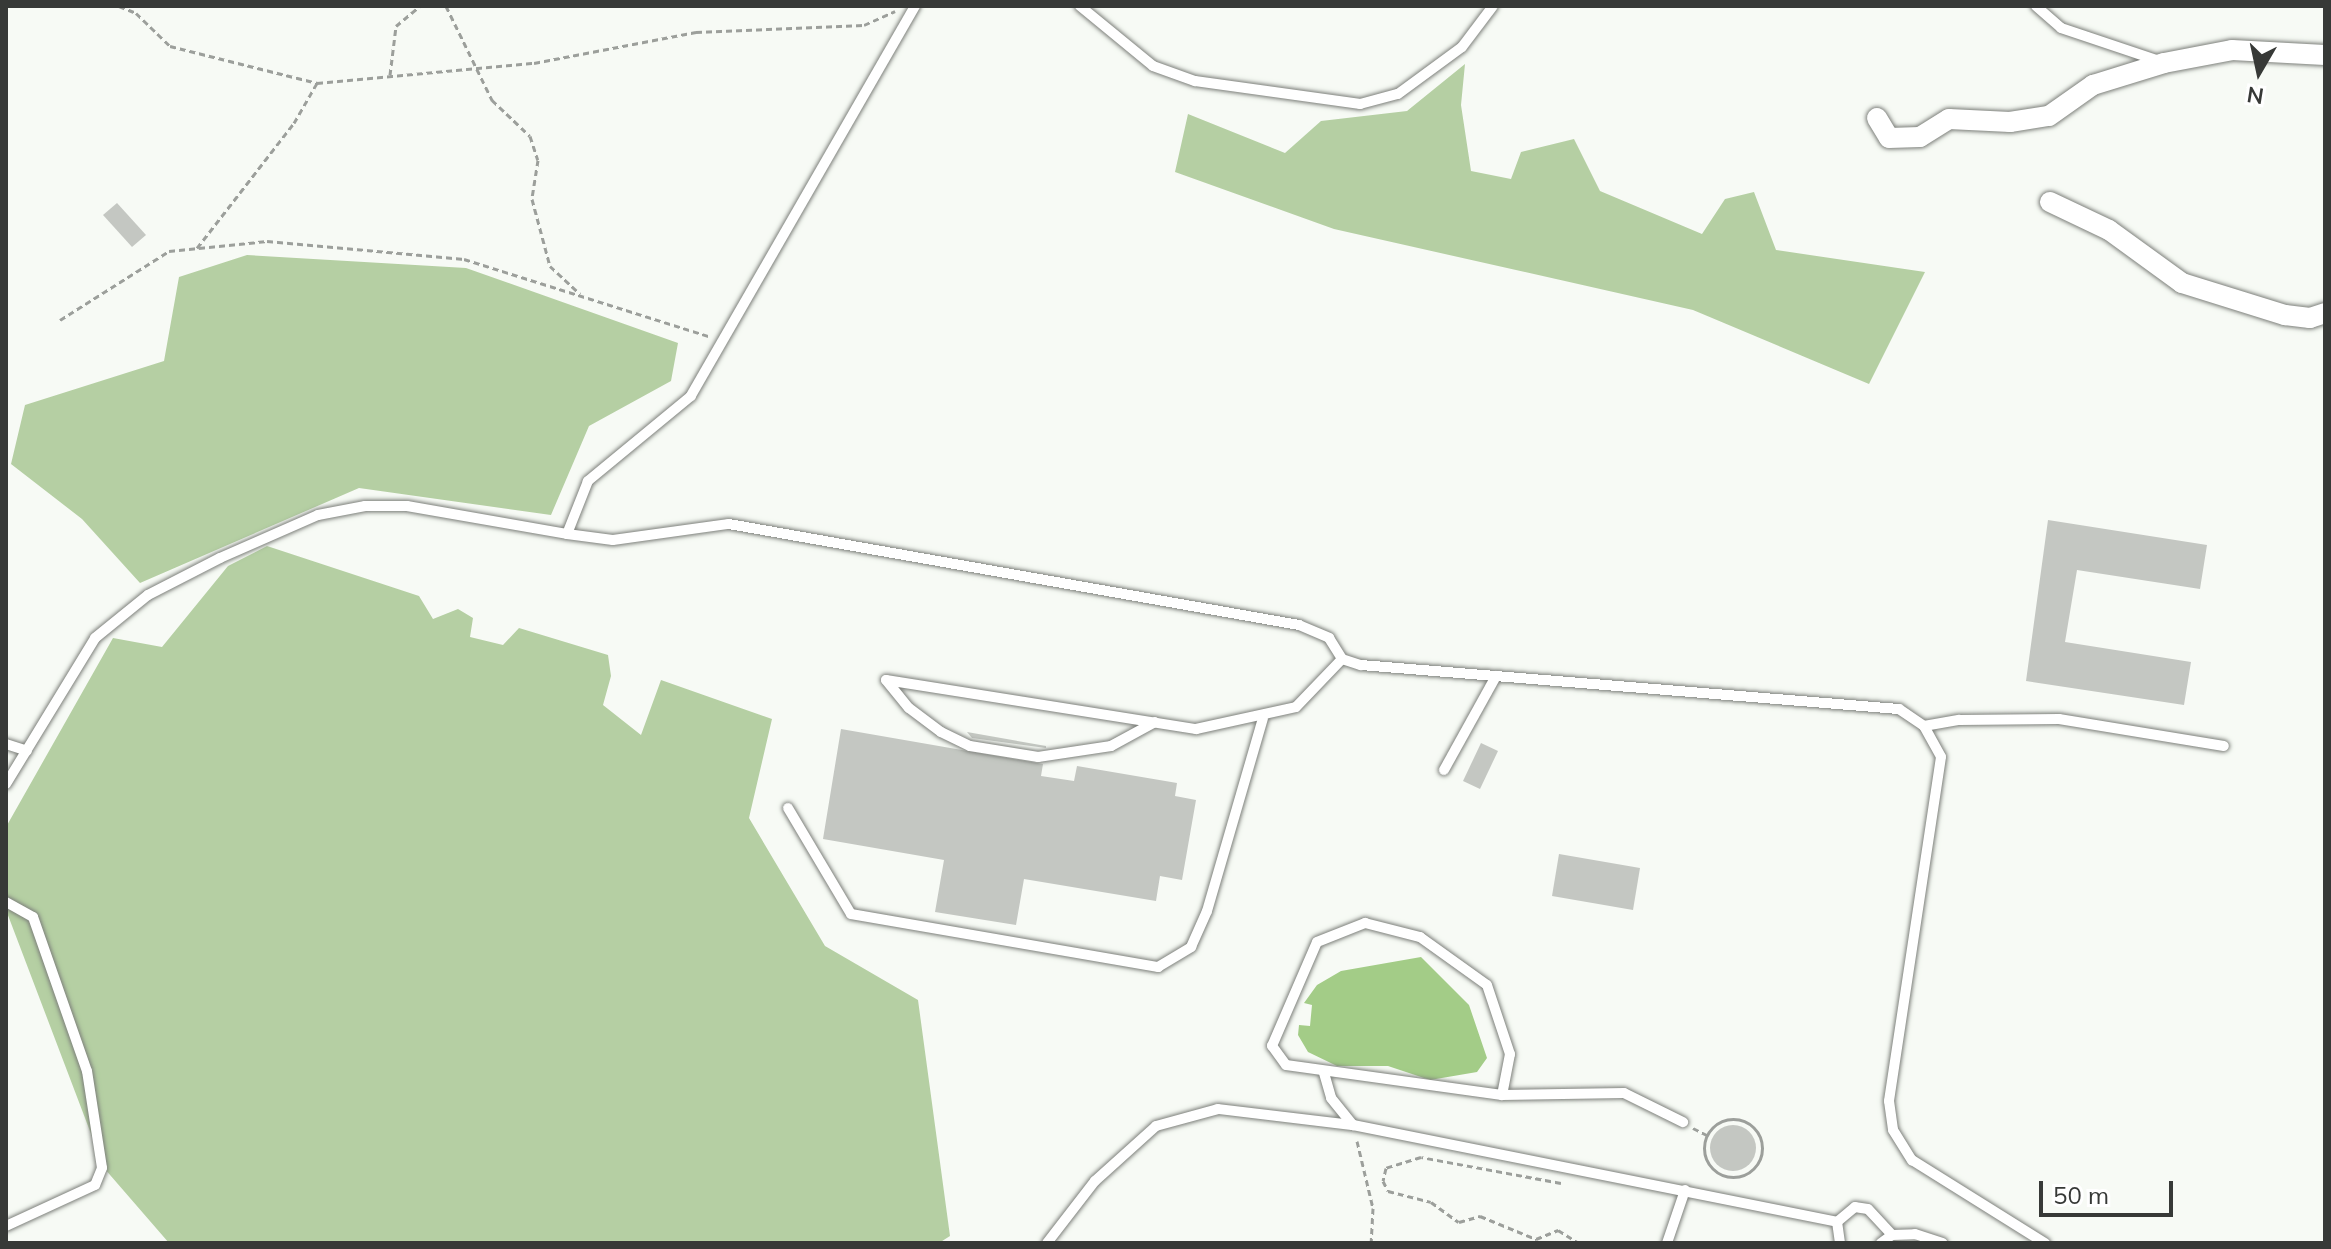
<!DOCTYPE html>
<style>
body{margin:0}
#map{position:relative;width:2331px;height:1249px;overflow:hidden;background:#f7faf5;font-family:Mulish,sans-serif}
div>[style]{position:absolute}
.green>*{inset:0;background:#b5cfa3}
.water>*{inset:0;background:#a3cc87}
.building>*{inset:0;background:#c4c7c2}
.round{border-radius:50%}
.path>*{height:3px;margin-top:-1.5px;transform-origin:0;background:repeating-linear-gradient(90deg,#9c9f9b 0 6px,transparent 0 10px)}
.path>.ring{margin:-1.5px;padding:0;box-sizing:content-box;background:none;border:3px solid #9c9f9b;border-radius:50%}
.roads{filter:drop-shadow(0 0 2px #7d807b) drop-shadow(0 0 2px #7d807b)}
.lane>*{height:10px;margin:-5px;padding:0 5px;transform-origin:5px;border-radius:5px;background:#fff}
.street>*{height:20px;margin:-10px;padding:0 10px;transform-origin:10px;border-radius:10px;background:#fff}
span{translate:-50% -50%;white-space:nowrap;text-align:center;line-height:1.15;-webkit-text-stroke:6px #fff;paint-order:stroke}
.frame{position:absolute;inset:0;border:8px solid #373937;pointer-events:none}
.north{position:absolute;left:2219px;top:32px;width:80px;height:80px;-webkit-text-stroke:6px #fff;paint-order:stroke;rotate:189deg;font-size:22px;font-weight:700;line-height:32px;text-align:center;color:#373937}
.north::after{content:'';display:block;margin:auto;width:28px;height:36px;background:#373937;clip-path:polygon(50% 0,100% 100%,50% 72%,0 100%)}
.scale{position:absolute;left:2039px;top:1181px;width:134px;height:36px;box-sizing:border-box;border:4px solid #373937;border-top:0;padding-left:10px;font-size:24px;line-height:28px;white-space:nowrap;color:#373937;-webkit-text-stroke:6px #fff;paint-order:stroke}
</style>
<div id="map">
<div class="green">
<div style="clip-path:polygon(1465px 64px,1461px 105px,1471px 171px,1511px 179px,1521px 152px,1574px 139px,1600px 191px,1702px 234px,1725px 199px,1754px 192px,1776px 250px,1925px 272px,1869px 384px,1693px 310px,1334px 229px,1175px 172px,1188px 114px,1285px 153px,1321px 121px,1407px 111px)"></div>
<div style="clip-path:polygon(247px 255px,466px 268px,678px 343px,671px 381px,589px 426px,551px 515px,359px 488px,140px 583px,82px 519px,11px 464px,25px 405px,164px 361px,179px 277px)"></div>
<div style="clip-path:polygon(267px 546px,419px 596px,433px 619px,458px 609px,473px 618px,470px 637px,503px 645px,519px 628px,608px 655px,611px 676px,603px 705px,641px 735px,661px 680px,772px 719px,749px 818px,825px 946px,918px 1000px,950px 1236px,939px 1243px,169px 1243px,104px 1168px,6px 910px,6px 827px,113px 638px,162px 647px,228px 566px)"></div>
</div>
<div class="water">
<div style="clip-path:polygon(1421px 957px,1469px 1005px,1487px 1058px,1477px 1072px,1430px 1080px,1388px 1066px,1337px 1066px,1308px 1052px,1298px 1035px,1299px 1025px,1310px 1026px,1312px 1005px,1304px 1003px,1317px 985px,1341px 971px)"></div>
</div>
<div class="building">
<div style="clip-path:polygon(117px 203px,146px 235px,132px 247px,103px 215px)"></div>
<div style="clip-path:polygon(2048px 520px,2207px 545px,2200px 589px,2077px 570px,2065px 642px,2191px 662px,2184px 705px,2026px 681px)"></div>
<div style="clip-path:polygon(841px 729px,1043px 764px,1041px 776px,1074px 781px,1077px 766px,1177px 783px,1175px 796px,1196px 800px,1182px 880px,1160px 876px,1156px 901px,1024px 879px,1016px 925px,935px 912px,944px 860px,823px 839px)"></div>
<div style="clip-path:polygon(967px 732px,1046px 746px,1046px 748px,972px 738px)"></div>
<div style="clip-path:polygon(1481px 743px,1498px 751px,1480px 789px,1463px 781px)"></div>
<div style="clip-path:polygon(1559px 854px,1640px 868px,1633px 910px,1552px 896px)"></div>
<div class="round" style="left:1710px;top:1125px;width:46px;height:46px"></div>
</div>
<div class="path">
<div style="left:119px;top:6px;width:18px;rotate:22deg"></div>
<div style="left:136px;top:13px;width:47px;rotate:44.1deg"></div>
<div style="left:170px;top:46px;width:152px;rotate:14.1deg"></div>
<div style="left:317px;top:83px;width:218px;rotate:-5.3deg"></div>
<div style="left:534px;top:63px;width:165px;rotate:-10.8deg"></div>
<div style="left:696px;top:32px;width:168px;rotate:-2.4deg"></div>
<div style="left:864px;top:25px;width:34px;rotate:-24deg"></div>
<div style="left:446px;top:6px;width:105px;rotate:63.9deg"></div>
<div style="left:492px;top:100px;width:52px;rotate:43.5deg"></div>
<div style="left:530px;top:136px;width:25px;rotate:72deg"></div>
<div style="left:538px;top:160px;width:39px;rotate:99deg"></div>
<div style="left:532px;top:199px;width:69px;rotate:75deg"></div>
<div style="left:550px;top:266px;width:41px;rotate:43deg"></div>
<div style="left:390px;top:75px;width:49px;rotate:-83deg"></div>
<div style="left:396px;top:26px;width:31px;rotate:-40deg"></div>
<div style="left:197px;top:248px;width:158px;rotate:-52.2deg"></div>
<div style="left:294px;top:123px;width:46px;rotate:-60.1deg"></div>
<div style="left:60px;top:320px;width:129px;rotate:-32.3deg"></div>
<div style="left:169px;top:251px;width:99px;rotate:-5.8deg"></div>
<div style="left:267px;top:241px;width:198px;rotate:5.2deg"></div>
<div style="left:464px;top:259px;width:259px;rotate:17.5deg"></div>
<div class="ring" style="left:1704px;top:1119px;width:55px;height:55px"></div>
<div style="left:1693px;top:1128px;width:16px;rotate:27deg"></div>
<div style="left:1357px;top:1141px;width:69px;rotate:76.6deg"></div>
<div style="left:1373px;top:1208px;width:35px;rotate:93deg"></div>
<div style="left:1561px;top:1183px;width:142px;rotate:-169.5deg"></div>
<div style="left:1421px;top:1157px;width:37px;rotate:163deg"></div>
<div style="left:1386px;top:1168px;width:13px;rotate:103deg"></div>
<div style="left:1383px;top:1181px;width:11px;rotate:63deg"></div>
<div style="left:1388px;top:1191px;width:44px;rotate:14.3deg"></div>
<div style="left:1431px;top:1202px;width:34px;rotate:36deg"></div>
<div style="left:1459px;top:1222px;width:22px;rotate:-16deg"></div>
<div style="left:1480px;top:1216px;width:61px;rotate:22.3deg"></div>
<div style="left:1536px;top:1239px;width:24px;rotate:-22deg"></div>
<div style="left:1558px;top:1230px;width:25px;rotate:32deg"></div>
</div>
<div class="roads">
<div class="lane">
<div style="left:915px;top:6px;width:450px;rotate:119.9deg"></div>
<div style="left:691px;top:396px;width:134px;rotate:140.5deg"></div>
<div style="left:588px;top:481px;width:57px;rotate:111.6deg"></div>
<div style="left:567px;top:534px;width:46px;rotate:7.4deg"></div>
<div style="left:613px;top:540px;width:117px;rotate:-7.9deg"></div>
<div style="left:729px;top:524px;width:579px;rotate:10.05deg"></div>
<div style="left:1299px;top:625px;width:33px;rotate:23deg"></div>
<div style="left:1329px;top:638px;width:25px;rotate:58deg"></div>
<div style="left:1342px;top:659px;width:20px;rotate:18deg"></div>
<div style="left:1361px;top:665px;width:540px;rotate:4.68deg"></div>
<div style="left:1899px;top:709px;width:30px;rotate:34deg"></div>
<div style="left:1924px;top:726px;width:35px;rotate:61deg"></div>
<div style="left:1941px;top:757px;width:348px;rotate:98.6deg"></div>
<div style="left:1889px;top:1101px;width:29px;rotate:82deg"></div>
<div style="left:1893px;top:1130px;width:36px;rotate:58deg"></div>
<div style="left:1912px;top:1160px;width:157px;rotate:32deg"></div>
<div style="left:1080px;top:6px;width:94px;rotate:39.4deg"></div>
<div style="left:1153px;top:66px;width:45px;rotate:19.7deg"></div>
<div style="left:1195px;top:81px;width:167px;rotate:7.9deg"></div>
<div style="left:1360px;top:104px;width:39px;rotate:-15deg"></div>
<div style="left:1398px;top:94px;width:79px;rotate:-36.3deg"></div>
<div style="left:1462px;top:47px;width:51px;rotate:-52.9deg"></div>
<div style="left:2036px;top:6px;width:33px;rotate:41deg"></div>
<div style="left:2061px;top:28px;width:103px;rotate:18.6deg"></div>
<div style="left:886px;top:680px;width:314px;rotate:9deg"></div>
<div style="left:1196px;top:729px;width:102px;rotate:-12.4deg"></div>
<div style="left:1296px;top:707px;width:66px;rotate:-46.2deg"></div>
<div style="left:886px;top:680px;width:36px;rotate:51deg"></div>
<div style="left:909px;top:708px;width:40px;rotate:37deg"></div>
<div style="left:941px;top:732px;width:32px;rotate:26deg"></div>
<div style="left:970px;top:746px;width:69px;rotate:9.2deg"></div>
<div style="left:1038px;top:757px;width:74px;rotate:-8.6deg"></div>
<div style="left:1111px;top:746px;width:50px;rotate:-28.6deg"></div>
<div style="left:1924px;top:726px;width:36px;rotate:-10deg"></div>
<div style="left:1959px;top:720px;width:100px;rotate:-0.6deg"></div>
<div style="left:2059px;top:719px;width:167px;rotate:9.3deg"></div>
<div style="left:6px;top:744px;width:22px;rotate:18deg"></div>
<div style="left:1444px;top:770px;width:107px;rotate:-61deg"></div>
<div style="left:6px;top:784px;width:171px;rotate:-58.6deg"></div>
<div style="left:95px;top:638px;width:68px;rotate:-39.1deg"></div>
<div style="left:148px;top:595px;width:81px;rotate:-27.2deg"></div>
<div style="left:220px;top:558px;width:107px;rotate:-23.7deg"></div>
<div style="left:318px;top:515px;width:48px;rotate:-10.8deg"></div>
<div style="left:365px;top:506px;width:42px"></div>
<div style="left:407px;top:506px;width:162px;rotate:9.9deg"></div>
<div style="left:788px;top:808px;width:123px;rotate:59.3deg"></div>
<div style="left:851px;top:914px;width:312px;rotate:9.8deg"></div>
<div style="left:1158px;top:967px;width:39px;rotate:-31deg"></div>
<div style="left:1191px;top:947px;width:39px;rotate:-66deg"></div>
<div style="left:1207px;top:911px;width:201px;rotate:-73.8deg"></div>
<div style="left:6px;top:902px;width:31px;rotate:29deg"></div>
<div style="left:33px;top:917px;width:163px;rotate:70.7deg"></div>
<div style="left:87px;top:1071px;width:98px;rotate:81.2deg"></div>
<div style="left:102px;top:1168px;width:18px;rotate:112deg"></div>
<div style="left:95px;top:1185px;width:98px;rotate:155.3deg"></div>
<div style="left:1365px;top:923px;width:57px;rotate:14.3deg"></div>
<div style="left:1420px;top:937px;width:82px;rotate:35.6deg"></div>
<div style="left:1487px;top:985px;width:73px;rotate:71.6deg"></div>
<div style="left:1510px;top:1054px;width:42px;rotate:101deg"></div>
<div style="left:1502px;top:1095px;width:218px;rotate:-172.1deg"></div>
<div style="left:1286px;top:1065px;width:24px;rotate:-126deg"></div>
<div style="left:1272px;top:1046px;width:113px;rotate:-66.6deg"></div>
<div style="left:1317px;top:942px;width:52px;rotate:-21.6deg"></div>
<div style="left:1324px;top:1073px;width:26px;rotate:74deg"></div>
<div style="left:1331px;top:1098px;width:35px;rotate:51deg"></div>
<div style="left:1502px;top:1095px;width:122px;rotate:-0.9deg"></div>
<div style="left:1624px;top:1093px;width:66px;rotate:26.2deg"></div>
<div style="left:1892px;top:1235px;width:23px;rotate:-2deg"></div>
<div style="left:1915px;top:1234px;width:29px;rotate:18deg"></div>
<div style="left:1047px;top:1243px;width:78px;rotate:-52.3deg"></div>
<div style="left:1095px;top:1181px;width:82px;rotate:-42deg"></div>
<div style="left:1156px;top:1126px;width:64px;rotate:-15.3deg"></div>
<div style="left:1218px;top:1109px;width:136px;rotate:6.8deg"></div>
<div style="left:1353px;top:1125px;width:494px;rotate:11.3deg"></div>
<div style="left:1667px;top:1243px;width:56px;rotate:-71.2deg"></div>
<div style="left:1840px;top:1243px;width:21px;rotate:-98deg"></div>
<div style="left:1837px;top:1222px;width:23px;rotate:-40deg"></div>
<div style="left:1855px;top:1207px;width:13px;rotate:9deg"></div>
<div style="left:1868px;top:1209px;width:35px;rotate:47deg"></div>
<div style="left:1892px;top:1235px;width:14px;rotate:144deg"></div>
</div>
<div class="street">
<div style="left:1877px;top:118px;width:23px;rotate:59deg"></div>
<div style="left:1889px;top:138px;width:31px;rotate:-2deg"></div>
<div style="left:1920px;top:137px;width:34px;rotate:-32deg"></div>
<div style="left:1949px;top:119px;width:61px;rotate:2.8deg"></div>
<div style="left:2010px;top:122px;width:39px;rotate:-9deg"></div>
<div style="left:2049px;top:116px;width:54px;rotate:-35.2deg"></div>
<div style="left:2093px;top:85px;width:74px;rotate:-17.2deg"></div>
<div style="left:2164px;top:63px;width:69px;rotate:-10.8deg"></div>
<div style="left:2232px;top:50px;width:93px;rotate:3.1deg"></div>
<div style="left:2050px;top:202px;width:65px;rotate:25.4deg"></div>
<div style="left:2109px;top:230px;width:90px;rotate:36deg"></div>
<div style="left:2182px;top:283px;width:108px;rotate:17.3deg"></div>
<div style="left:2285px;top:315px;width:25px;rotate:7deg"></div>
<div style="left:2310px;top:318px;width:16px;rotate:-18deg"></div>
</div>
</div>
<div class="frame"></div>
<div class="north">N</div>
<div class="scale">50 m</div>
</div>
